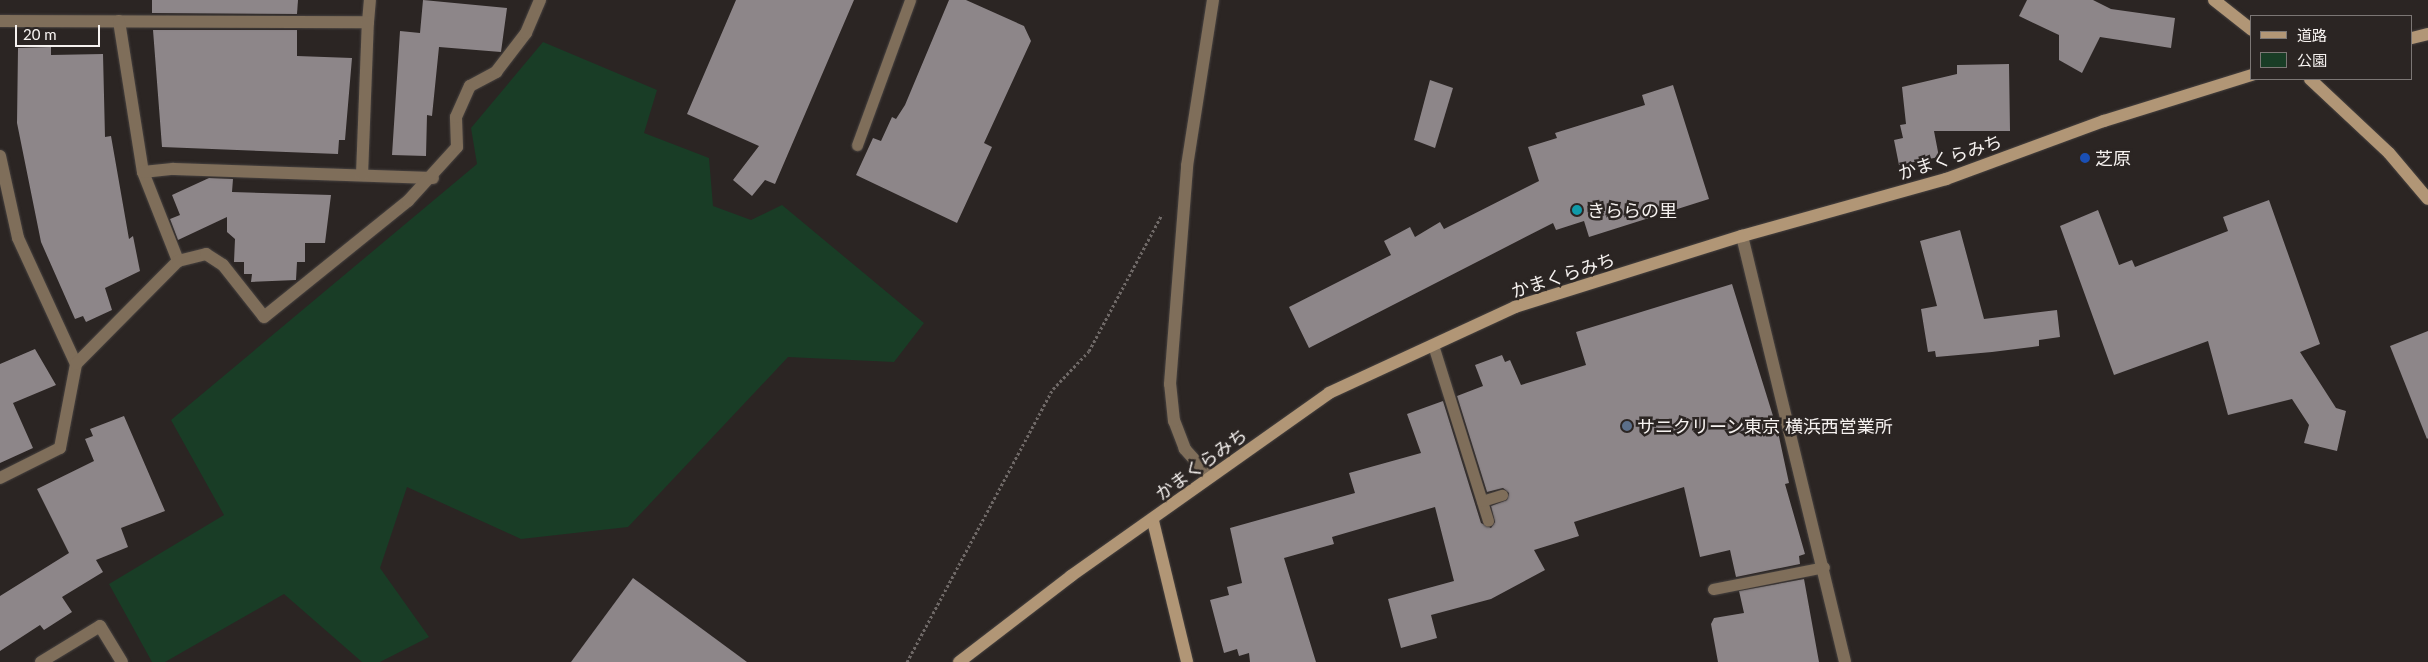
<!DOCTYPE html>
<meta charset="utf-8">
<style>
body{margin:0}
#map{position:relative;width:2428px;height:662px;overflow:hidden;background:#2b2523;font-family:Lato,"Noto Sans JP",sans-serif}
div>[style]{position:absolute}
.green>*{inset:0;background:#193d26}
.building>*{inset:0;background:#8d8689}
.path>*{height:3px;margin-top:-1.5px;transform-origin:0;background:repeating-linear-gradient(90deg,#6f6967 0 2.5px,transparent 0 5px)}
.roads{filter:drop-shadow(0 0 1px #474240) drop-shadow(0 0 1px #474240)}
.lane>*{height:11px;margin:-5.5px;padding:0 5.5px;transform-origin:5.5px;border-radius:5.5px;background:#7f6e5a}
.street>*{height:12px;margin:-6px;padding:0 6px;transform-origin:6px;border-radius:6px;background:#7f6e5a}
.secondary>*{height:12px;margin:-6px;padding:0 6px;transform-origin:6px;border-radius:6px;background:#b19676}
.dots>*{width:14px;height:14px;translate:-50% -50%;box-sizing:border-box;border:2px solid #2b2523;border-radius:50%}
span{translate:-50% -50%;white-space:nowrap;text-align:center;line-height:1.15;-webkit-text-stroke:5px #2b2523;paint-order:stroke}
.street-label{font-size:18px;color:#f6f2f0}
.poi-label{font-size:18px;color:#f6f2f0}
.left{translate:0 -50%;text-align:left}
.legend{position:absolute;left:2250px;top:15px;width:162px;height:65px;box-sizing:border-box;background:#2b2523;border:1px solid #7c7775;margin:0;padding:6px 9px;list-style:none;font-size:15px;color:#f6f2f0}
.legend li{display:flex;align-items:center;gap:10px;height:25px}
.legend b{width:25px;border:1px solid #7c7775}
.scale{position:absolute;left:15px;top:25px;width:85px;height:22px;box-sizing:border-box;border:2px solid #f6f2f0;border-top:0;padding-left:6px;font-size:15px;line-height:18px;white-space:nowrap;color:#f6f2f0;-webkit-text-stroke:4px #2b2523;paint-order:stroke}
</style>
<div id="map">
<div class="green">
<div style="clip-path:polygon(543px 42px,657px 90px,644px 133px,709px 158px,713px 206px,751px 220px,782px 205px,924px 323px,894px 362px,788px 357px,628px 527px,521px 539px,407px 487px,380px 568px,429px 637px,380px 662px,362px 662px,284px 594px,165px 662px,152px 662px,109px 584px,224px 515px,171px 420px,477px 164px,471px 128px)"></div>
</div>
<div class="building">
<div style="clip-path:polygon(152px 0,298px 0,297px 14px,152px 13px)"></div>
<div style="clip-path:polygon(423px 0,507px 8px,501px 52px,439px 47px,432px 116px,427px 115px,426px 156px,392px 155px,400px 31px,420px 33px)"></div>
<div style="clip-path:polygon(736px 0,854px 0,775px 184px,765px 180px,752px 196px,733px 180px,759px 146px,687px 114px)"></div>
<div style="clip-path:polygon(949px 0,966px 0,1024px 26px,1031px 41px,984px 143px,992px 147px,957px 223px,856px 175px,873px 138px,881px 141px,892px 117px,896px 119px,905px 105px)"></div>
<div style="clip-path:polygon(2027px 0,2093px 0,2111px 9px,2175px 18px,2171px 48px,2100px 37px,2082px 73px,2059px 60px,2059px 35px,2019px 16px)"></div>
<div style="clip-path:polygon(153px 30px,297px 30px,297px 56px,352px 58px,345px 140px,339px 140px,338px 154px,162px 147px)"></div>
<div style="clip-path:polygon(51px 47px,51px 55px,103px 54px,105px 137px,111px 136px,129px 239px,133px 236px,140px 271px,105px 288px,112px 310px,86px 322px,83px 316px,75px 319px,41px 242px,17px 123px,18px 48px)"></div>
<div style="clip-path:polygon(2009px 64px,2010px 131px,1934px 131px,1939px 157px,1899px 165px,1894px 140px,1903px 138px,1900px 125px,1906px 124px,1902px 87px,1957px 74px,1957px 65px)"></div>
<div style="clip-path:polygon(1430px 80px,1453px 88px,1435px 148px,1414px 140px)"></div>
<div style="clip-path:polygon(1673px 85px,1709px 199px,1589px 237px,1584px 221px,1556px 230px,1553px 223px,1309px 348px,1289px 307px,1391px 255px,1384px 241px,1410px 227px,1415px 237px,1440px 222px,1444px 229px,1539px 181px,1528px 147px,1557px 138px,1555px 133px,1645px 105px,1642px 95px)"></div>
<div style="clip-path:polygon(209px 178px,233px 179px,232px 192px,331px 195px,325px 243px,305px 243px,305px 262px,297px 262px,296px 280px,251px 282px,252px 274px,244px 274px,244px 262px,234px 262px,235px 239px,227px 232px,227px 217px,178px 240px,170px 219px,180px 215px,172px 195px)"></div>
<div style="clip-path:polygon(2269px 200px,2320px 344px,2300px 352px,2336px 408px,2346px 411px,2337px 451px,2304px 443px,2309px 425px,2292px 399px,2228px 415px,2208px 341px,2114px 375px,2060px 226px,2098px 210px,2119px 265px,2132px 260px,2135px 267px,2228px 231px,2223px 217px)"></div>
<div style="clip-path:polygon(1960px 230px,1984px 319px,2057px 310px,2060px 337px,2039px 340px,2039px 346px,1992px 352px,1936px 357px,1935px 351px,1928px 352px,1921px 309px,1937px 306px,1920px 241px)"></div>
<div style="clip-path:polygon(1732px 284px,1778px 432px,1789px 483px,1785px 484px,1805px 554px,1799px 556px,1800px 564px,1736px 577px,1730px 550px,1700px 557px,1684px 487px,1574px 522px,1579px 536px,1534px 550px,1545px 570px,1491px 599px,1431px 615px,1437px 638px,1401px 648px,1388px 599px,1454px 581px,1435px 507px,1332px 537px,1334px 544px,1284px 558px,1316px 662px,1250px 662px,1249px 653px,1239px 656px,1237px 649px,1224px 653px,1210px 600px,1229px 595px,1227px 587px,1242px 583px,1230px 528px,1355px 493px,1349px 473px,1421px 453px,1407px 414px,1443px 401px,1481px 523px,1491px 528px,1495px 522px,1491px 506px,1507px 500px,1509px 493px,1503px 488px,1487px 492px,1457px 396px,1483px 386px,1475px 365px,1502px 355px,1505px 362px,1510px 360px,1521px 385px,1586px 365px,1576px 332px)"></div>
<div style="clip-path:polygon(2428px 331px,2428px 438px,2427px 439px,2390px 346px)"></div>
<div style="clip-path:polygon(35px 349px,56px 385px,13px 403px,33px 448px,0 463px,0 364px)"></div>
<div style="clip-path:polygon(124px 416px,165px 511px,121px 528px,128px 547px,96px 560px,103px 572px,62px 597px,72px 612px,44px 630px,40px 625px,0 651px,0 596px,69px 553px,37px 489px,94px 461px,85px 439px,93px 436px,90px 429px)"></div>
<div style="clip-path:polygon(633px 578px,747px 662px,571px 662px)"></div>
<div style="clip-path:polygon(1804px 579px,1819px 662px,1718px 662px,1711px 624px,1714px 618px,1744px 613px,1739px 591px)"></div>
</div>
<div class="path">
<div style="left:907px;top:662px;width:310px;rotate:-61.9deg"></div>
<div style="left:1053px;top:389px;width:52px;rotate:-46.5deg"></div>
<div style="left:1089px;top:351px;width:155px;rotate:-61.9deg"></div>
</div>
<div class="roads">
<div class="lane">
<div style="left:857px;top:145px;width:154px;rotate:-69.9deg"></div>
<div style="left:1433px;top:345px;width:184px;rotate:72.6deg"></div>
<div style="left:1482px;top:501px;width:21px;rotate:-17deg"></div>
<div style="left:1713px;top:589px;width:113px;rotate:-11.2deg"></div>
</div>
<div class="street">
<div style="left:0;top:21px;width:368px;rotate:0.2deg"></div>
<div style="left:368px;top:22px;width:22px;rotate:-85deg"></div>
<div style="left:119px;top:21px;width:153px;rotate:81deg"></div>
<div style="left:143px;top:172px;width:96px;rotate:68.5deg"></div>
<div style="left:0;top:156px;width:84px;rotate:77.6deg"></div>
<div style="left:18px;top:238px;width:139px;rotate:65.3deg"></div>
<div style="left:143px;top:172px;width:30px;rotate:-6deg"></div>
<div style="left:173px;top:169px;width:260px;rotate:2deg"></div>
<div style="left:362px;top:175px;width:153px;rotate:-87.8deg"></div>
<div style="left:1742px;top:236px;width:438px;rotate:76.4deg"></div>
<div style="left:1210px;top:477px;width:38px;rotate:-132deg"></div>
<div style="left:1185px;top:449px;width:30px;rotate:-111deg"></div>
<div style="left:1174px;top:421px;width:37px;rotate:-96deg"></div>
<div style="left:1170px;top:384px;width:219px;rotate:-85.5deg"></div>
<div style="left:1187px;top:166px;width:168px;rotate:-81.1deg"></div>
<div style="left:0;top:478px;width:67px;rotate:-26.6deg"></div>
<div style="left:60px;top:448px;width:86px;rotate:-79.2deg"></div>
<div style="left:76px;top:364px;width:145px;rotate:-45.3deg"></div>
<div style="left:178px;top:261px;width:29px;rotate:-14deg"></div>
<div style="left:206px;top:254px;width:20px;rotate:33deg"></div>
<div style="left:223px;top:265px;width:66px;rotate:51.7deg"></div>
<div style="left:264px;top:317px;width:185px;rotate:-38.9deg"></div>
<div style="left:408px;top:201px;width:73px;rotate:-47.8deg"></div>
<div style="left:457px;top:147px;width:30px;rotate:-92deg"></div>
<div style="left:456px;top:117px;width:34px;rotate:-66deg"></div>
<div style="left:470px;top:86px;width:30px;rotate:-28deg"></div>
<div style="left:496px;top:72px;width:49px;rotate:-52.4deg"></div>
<div style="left:526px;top:33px;width:36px;rotate:-67deg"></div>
<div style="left:41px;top:662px;width:69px;rotate:-31.4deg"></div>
<div style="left:100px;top:626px;width:42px;rotate:58.6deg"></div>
</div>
<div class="secondary">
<div style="left:2214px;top:0;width:48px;rotate:38.3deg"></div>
<div style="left:2412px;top:38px;width:16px;rotate:-14deg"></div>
<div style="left:2310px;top:79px;width:108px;rotate:43.1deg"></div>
<div style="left:2389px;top:153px;width:60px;rotate:49.7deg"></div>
<div style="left:1153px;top:521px;width:145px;rotate:76.4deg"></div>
<div style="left:959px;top:662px;width:141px;rotate:-37.5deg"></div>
<div style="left:1071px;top:576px;width:316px;rotate:-35.3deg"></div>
<div style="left:1329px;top:393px;width:205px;rotate:-24.8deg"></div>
<div style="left:1515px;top:307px;width:238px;rotate:-17.4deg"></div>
<div style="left:1742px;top:236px;width:212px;rotate:-15.6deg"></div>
<div style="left:1946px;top:179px;width:168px;rotate:-20.2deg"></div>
<div style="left:2104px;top:121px;width:155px;rotate:-17.3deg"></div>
</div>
</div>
<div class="dots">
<div style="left:2085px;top:158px;background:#1a4fb4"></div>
<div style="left:1577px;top:210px;background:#0f9aa8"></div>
<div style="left:1627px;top:426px;background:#5c6f8a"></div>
</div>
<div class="street-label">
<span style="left:1950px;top:157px;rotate:-18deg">かまくらみち</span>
<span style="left:1563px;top:275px;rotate:-18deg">かまくらみち</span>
<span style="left:1201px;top:464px;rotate:-36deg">かまくらみち</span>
</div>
<div class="poi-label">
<span class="left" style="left:2095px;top:158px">芝原</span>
<span class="left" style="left:1587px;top:210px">きららの里</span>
<span class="left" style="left:1637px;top:426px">サニクリーン東京 横浜西営業所</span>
</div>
<ul class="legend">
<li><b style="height:6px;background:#b19676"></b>道路</li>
<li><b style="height:14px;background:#193d26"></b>公園</li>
</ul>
<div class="scale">20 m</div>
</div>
